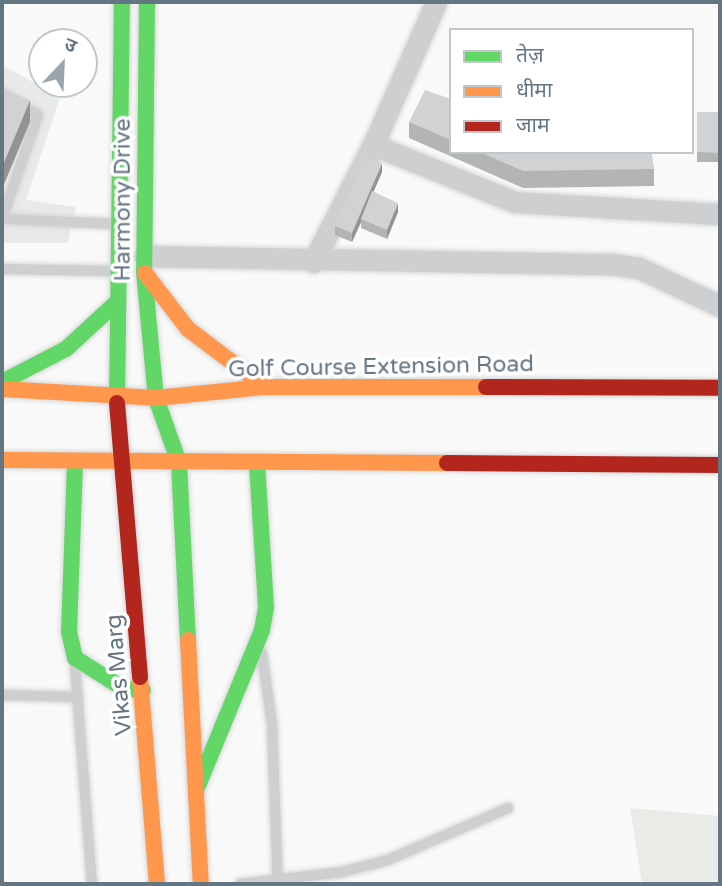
<!DOCTYPE html>
<meta charset="utf-8">
<style>
body{margin:0}
#map{position:relative;width:722px;height:886px;overflow:hidden;background:#f9f9f9;font-family:"Varela Round","Noto Sans Devanagari",sans-serif}
div>[style]{position:absolute}
.built>*{inset:0;background:#e8e9e9}
.green>*{inset:0;background:#e8ebe6}
.roads{filter:drop-shadow(0 0 2px #d5d6d7) drop-shadow(0 0 2px #d5d6d7)}
.lane>*{height:10px;margin:-5px;padding:0 5px;transform-origin:5px;border-radius:5px;background:#cecfd0}
.street>*{height:21px;margin:-10.5px;padding:0 10.5px;transform-origin:10.5px;border-radius:10.5px;background:#cecfd0}
.fast>*{height:16px;margin:-8px;padding:0 8px;transform-origin:8px;border-radius:8px;background:#63d668}
.slow>*{height:16px;margin:-8px;padding:0 8px;transform-origin:8px;border-radius:8px;background:#ff974d}
.jam>*{height:16px;margin:-8px;padding:0 8px;transform-origin:8px;border-radius:8px;background:#b3261e}
.wall>*{inset:0;background:#b3b5b5}
.shaded-wall>*{inset:0;background:#929394}
.building>*{inset:0;background:#d0d2d3}
span{translate:-50% -50%;white-space:nowrap;text-align:center;line-height:1.15;-webkit-text-stroke:7px #fff;paint-order:stroke}
.street-label{font-size:23px;color:#657683}
.frame{position:absolute;inset:0;border:4px solid #657683;pointer-events:none}
.legend{position:absolute;left:449px;top:28px;width:245px;height:126px;box-sizing:border-box;background:#fff;border:2px solid #c1c8cd;margin:0;padding:9px 12px;list-style:none;font-size:21px;color:#657683}
.legend li{display:flex;align-items:center;gap:14px;height:35px}
.legend b{width:35px;border:2px solid #c1c8cd}
.north{position:absolute;left:28px;top:28px;width:70px;height:70px;box-sizing:border-box;background:#fff;border:2px solid #c1c8cd;border-radius:50%;rotate:23deg;font-size:19px;font-weight:700;line-height:28px;text-align:center;color:#657683}
.north::after{content:'';display:block;margin:auto;width:24px;height:32px;background:#99a4ac;clip-path:polygon(50% 0,100% 100%,50% 72%,0 100%)}
</style>
<div id="map">
<div class="built">
<div style="clip-path:polygon(2px 65px,60px 97px,26px 200px,76px 207px,68px 243px,2px 243px)"></div>
</div>
<div class="green">
<div style="clip-path:polygon(630px 808px,720px 816px,720px 884px,642px 884px)"></div>
</div>
<div class="roads">
<div class="lane">
<div style="left:2px;top:93px;width:42px;rotate:31.4deg"></div>
<div style="left:38px;top:115px;width:110px;rotate:109.1deg"></div>
<div style="left:2px;top:219px;width:115px;rotate:2.5deg"></div>
<div style="left:2px;top:269px;width:112px;rotate:1deg"></div>
<div style="left:262px;top:653px;width:72px;rotate:82deg"></div>
<div style="left:272px;top:724px;width:160px;rotate:87.9deg"></div>
<div style="left:75px;top:664px;width:221px;rotate:85.6deg"></div>
<div style="left:2px;top:695px;width:76px;rotate:1.5deg"></div>
<div style="left:240px;top:884px;width:103px;rotate:-6.7deg"></div>
<div style="left:342px;top:872px;width:48px;rotate:-14.6deg"></div>
<div style="left:388px;top:860px;width:131px;rotate:-23.4deg"></div>
</div>
<div class="street">
<div style="left:373px;top:145px;width:153px;rotate:21.9deg"></div>
<div style="left:515px;top:202px;width:205px;rotate:3.4deg"></div>
<div style="left:144px;top:256px;width:467px;rotate:1deg"></div>
<div style="left:611px;top:264px;width:28px;rotate:8deg"></div>
<div style="left:639px;top:268px;width:89px;rotate:25.1deg"></div>
<div style="left:313px;top:262px;width:131px;rotate:-62.9deg"></div>
<div style="left:373px;top:145px;width:156px;rotate:-66.2deg"></div>
</div>
<div class="fast">
<div style="left:147px;top:2px;width:270px;rotate:90.6deg"></div>
<div style="left:144px;top:272px;width:127px;rotate:84.6deg"></div>
<div style="left:156px;top:398px;width:69px;rotate:70.5deg"></div>
<div style="left:179px;top:463px;width:177px;rotate:87.1deg"></div>
<div style="left:2px;top:382px;width:72px;rotate:-27.3deg"></div>
<div style="left:66px;top:349px;width:71px;rotate:-42.7deg"></div>
<div style="left:117px;top:403px;width:401px;rotate:-89.3deg"></div>
<div style="left:75px;top:462px;width:170px;rotate:92deg"></div>
<div style="left:69px;top:632px;width:27px;rotate:77deg"></div>
<div style="left:75px;top:658px;width:58px;rotate:32.3deg"></div>
<div style="left:124px;top:689px;width:19px;rotate:3deg"></div>
<div style="left:197px;top:788px;width:171px;rotate:-67.6deg"></div>
<div style="left:262px;top:630px;width:23px;rotate:-80deg"></div>
<div style="left:266px;top:607px;width:144px;rotate:-93.6deg"></div>
</div>
<div class="slow">
<div style="left:145px;top:273px;width:71px;rotate:52.5deg"></div>
<div style="left:188px;top:329px;width:96px;rotate:37deg"></div>
<div style="left:2px;top:389px;width:154px;rotate:3.3deg"></div>
<div style="left:156px;top:398px;width:110px;rotate:-5.8deg"></div>
<div style="left:265px;top:387px;width:221px"></div>
<div style="left:2px;top:460px;width:445px;rotate:0.4deg"></div>
<div style="left:188px;top:640px;width:244px;rotate:87deg"></div>
<div style="left:140px;top:677px;width:208px;rotate:85.3deg"></div>
</div>
<div class="jam">
<div style="left:486px;top:387px;width:234px;rotate:0.2deg"></div>
<div style="left:117px;top:403px;width:275px;rotate:85.2deg"></div>
<div style="left:447px;top:463px;width:273px;rotate:0.4deg"></div>
</div>
</div>
<div class="wall">
<div style="clip-path:polygon(451px 99px,451px 152px,651px 152px,654px 169px,654px 186px,523px 188px,409px 138px,409px 122px)"></div>
<div style="clip-path:polygon(697px 112px,720px 112px,720px 162px,697px 162px)"></div>
<div style="clip-path:polygon(382px 172px,373px 192px,398px 212px,387px 239px,361px 228px,361px 222px,352px 242px,335px 235px,335px 226px)"></div>
</div>
<div class="shaded-wall">
<div style="clip-path:polygon(30px 100px,30px 122px,2px 189px,2px 167px)"></div>
<div style="clip-path:polygon(382px 163px,382px 172px,362px 219px,361px 219px,361px 222px,352px 242px,352px 233px)"></div>
<div style="clip-path:polygon(398px 203px,398px 212px,387px 239px,387px 230px)"></div>
</div>
<div class="building">
<div style="clip-path:polygon(2px 89px,30px 100px,2px 167px)"></div>
<div style="clip-path:polygon(425px 90px,451px 99px,451px 140px,409px 122px)"></div>
<div style="clip-path:polygon(697px 112px,720px 112px,720px 153px,697px 152px)"></div>
<div style="clip-path:polygon(480px 152px,651px 152px,654px 169px,523px 171px)"></div>
<div style="clip-path:polygon(365px 156px,382px 163px,352px 233px,335px 226px)"></div>
<div style="clip-path:polygon(372px 191px,398px 203px,387px 230px,361px 219px)"></div>
</div>
<div class="street-label">
<span style="left:123px;top:200px;rotate:-90deg">Harmony Drive</span>
<span style="left:381px;top:367px;rotate:-1deg">Golf Course Extension Road</span>
<span style="left:119px;top:675px;rotate:-95deg">Vikas Marg</span>
</div>
<div class="frame"></div>
<ul class="legend">
<li><b style="height:9px;background:#63d668"></b>तेज़</li>
<li><b style="height:9px;background:#ff974d"></b>धीमा</li>
<li><b style="height:9px;background:#b3261e"></b>जाम</li>
</ul>
<div class="north">उ</div>
</div>
